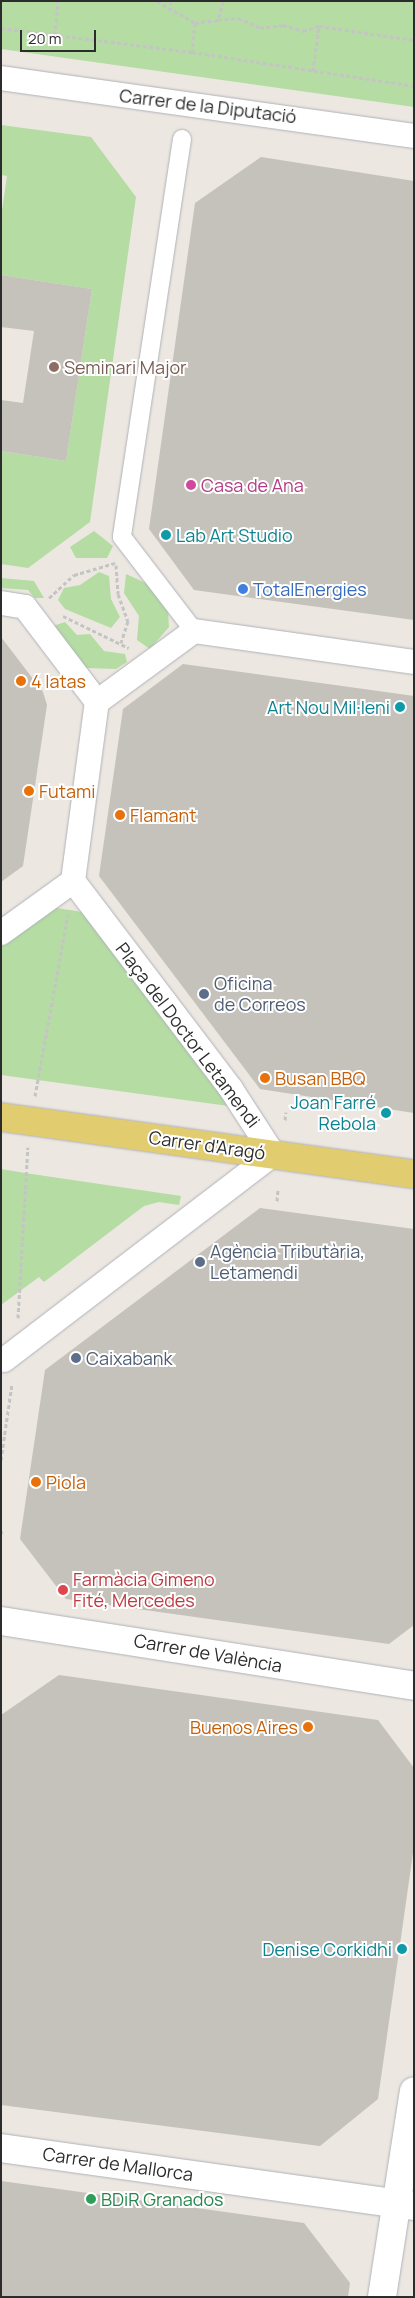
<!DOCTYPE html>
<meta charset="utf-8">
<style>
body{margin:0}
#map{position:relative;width:415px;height:2298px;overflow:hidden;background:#ece7e0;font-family:Manrope,sans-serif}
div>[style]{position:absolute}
.green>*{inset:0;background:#b4dca3}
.building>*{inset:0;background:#c5c1bb}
.path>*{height:3px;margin-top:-1.5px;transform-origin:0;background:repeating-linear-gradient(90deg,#c4c4c4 0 4px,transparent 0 6.5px)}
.roads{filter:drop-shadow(0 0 1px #b0b1ba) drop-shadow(0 0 1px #b0b1ba)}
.pedestrian>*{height:18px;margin:-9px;padding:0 9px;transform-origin:9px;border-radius:9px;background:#fff}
.minor>*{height:24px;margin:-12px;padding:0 12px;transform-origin:12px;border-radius:12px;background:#fff}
.tertiary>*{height:28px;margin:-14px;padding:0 14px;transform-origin:14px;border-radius:14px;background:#fff}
.secondary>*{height:28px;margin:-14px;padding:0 14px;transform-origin:14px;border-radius:14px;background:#fff}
.primary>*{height:28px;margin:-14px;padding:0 14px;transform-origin:14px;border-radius:14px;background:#e1cc70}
.dots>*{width:14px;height:14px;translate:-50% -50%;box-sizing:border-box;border:2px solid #fff;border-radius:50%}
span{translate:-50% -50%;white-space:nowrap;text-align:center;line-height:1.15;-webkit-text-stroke:4px #fff;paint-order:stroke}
.street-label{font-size:18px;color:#2c2c2c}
.education-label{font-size:18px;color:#785e54}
.left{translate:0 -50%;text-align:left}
.hotel-label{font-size:18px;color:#b23c85}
.culture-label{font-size:18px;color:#0d838f}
.right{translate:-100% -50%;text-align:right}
.shop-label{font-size:18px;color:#366cbe}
.food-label{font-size:18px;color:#c56008}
.service-label{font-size:18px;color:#4e5e75}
.health-label{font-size:18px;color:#be3a42}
.leisure-label{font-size:18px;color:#27864d}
.frame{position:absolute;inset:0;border:2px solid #2c2c2c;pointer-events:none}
.scale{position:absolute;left:20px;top:30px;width:76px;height:22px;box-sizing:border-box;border:2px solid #2c2c2c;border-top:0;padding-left:6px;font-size:15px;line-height:18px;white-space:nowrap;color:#2c2c2c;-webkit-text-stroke:4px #fff;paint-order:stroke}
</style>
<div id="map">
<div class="green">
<div style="clip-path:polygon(1px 1px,414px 1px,414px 107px,1px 49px)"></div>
<div style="clip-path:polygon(1px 125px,91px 137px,136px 197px,90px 522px,28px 568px,1px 564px,1px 451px,66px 461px,92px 289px,1px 275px,1px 217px,7px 176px,1px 175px)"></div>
<div style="clip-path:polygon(94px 531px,113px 546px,107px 558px,76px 558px,70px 547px)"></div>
<div style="clip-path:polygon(99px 572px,109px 576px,111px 599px,120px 617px,111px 628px,65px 609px,58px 600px,64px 588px,80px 585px)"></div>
<div style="clip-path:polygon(126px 574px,150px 585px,168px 609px,169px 627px,150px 649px,137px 640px,139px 616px,124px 593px)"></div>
<div style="clip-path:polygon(1px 578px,34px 581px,44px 598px,35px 598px,28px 590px,1px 588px)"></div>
<div style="clip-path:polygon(65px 622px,77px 635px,90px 634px,104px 651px,125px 654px,127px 662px,116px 669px,86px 668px,53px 626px)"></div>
<div style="clip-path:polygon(50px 907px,89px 913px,236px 1107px,1px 1075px,1px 944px)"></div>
<div style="clip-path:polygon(1px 1169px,25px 1173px,181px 1196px,179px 1205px,159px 1202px,144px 1206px,44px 1282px,39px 1277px,1px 1305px)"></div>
</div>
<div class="building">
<div style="clip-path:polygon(261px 157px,414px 181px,414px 620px,194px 590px,149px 529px,195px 203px)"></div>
<div style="clip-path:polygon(1px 275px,92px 289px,66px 461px,1px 451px,1px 400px,23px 403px,34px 331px,1px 327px)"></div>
<div style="clip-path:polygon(1px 637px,43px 692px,47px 705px,23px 866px,1px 882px)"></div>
<div style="clip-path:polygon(183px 664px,414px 696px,414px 1113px,260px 1089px,99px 876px,123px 709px)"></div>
<div style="clip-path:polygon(260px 1208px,414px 1229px,414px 1625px,389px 1644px,66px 1599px,20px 1539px,45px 1370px)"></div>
<div style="clip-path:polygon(59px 1675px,378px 1720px,414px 1768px,414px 1846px,378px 2099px,320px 2146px,1px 2105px,1px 1715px)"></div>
<div style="clip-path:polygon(1px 2181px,304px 2223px,350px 2283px,348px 2297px,1px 2297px)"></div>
</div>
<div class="path">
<div style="left:157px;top:1px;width:44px;rotate:30.1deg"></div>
<div style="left:223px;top:1px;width:20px;rotate:105deg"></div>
<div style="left:218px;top:20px;width:23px;rotate:173deg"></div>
<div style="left:195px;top:23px;width:29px;rotate:96deg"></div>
<div style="left:192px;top:52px;width:225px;rotate:8.7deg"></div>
<div style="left:170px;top:11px;width:10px;rotate:-84deg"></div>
<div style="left:218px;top:20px;width:20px;rotate:-6deg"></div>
<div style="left:238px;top:18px;width:24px;rotate:24deg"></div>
<div style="left:260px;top:28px;width:23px;rotate:-7deg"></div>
<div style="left:283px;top:25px;width:21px;rotate:17deg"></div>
<div style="left:303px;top:31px;width:17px;rotate:-17deg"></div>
<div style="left:319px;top:26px;width:96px;rotate:8.4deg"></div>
<div style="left:1px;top:28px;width:193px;rotate:7.2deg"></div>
<div style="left:55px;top:35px;width:34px;rotate:-85deg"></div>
<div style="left:313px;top:71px;width:45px;rotate:-82.4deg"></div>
<div style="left:116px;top:565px;width:29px;rotate:86deg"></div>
<div style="left:118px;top:594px;width:29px;rotate:70deg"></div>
<div style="left:128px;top:621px;width:23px;rotate:108deg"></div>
<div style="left:49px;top:598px;width:34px;rotate:-43deg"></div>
<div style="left:74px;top:575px;width:43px;rotate:-16.3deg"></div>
<div style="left:63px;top:616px;width:73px;rotate:25.9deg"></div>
<div style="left:35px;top:1096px;width:184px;rotate:-79.7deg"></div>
<div style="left:285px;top:1120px;width:8px;rotate:-83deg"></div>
<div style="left:277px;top:1201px;width:11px;rotate:-85deg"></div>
<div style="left:18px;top:1318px;width:171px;rotate:-86.7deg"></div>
<div style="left:1px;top:1460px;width:77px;rotate:-81.8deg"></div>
<div style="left:1px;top:1532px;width:2px;rotate:27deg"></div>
</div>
<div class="roads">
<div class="pedestrian">
<div style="left:182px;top:139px;width:402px;rotate:98.6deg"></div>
<div style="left:122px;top:537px;width:118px;rotate:52.5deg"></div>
</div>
<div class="minor">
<div style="left:1px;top:78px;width:417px;rotate:8deg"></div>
<div style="left:1px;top:603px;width:24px;rotate:9deg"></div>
<div style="left:25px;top:607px;width:119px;rotate:52.8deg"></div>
<div style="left:97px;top:702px;width:120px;rotate:-36.2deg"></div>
<div style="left:194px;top:631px;width:222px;rotate:8deg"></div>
<div style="left:73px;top:881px;width:181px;rotate:-82.4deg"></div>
<div style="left:1px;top:933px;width:89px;rotate:-35.8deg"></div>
<div style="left:4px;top:1360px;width:339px;rotate:-37.4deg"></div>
<div style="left:273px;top:1154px;width:77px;rotate:-122.9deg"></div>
<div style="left:231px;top:1089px;width:261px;rotate:-127.2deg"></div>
</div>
<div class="tertiary">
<div style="left:1px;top:1621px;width:418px;rotate:8.9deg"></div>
</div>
<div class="secondary">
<div style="left:1px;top:2148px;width:417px;rotate:8deg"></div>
<div style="left:382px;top:2297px;width:208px;rotate:-81.2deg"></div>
</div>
<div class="primary">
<div style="left:1px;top:1117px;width:417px;rotate:7.9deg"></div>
</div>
</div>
<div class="dots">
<div style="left:54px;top:367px;background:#8d6e63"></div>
<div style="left:191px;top:485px;background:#d1479c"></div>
<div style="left:166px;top:535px;background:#0f9aa8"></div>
<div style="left:243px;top:589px;background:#3f7fe0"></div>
<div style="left:21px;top:681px;background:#e8710a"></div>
<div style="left:400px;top:707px;background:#0f9aa8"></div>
<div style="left:29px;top:791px;background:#e8710a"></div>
<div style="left:120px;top:815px;background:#e8710a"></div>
<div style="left:204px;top:994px;background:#5c6f8a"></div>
<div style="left:265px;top:1078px;background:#e8710a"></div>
<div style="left:386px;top:1113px;background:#0f9aa8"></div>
<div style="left:200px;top:1262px;background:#5c6f8a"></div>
<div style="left:76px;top:1358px;background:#5c6f8a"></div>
<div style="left:36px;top:1482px;background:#e8710a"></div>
<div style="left:63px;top:1590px;background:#e0444e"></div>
<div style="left:308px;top:1727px;background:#e8710a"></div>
<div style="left:402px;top:1949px;background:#0f9aa8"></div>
<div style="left:91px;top:2199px;background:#2e9e5b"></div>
</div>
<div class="street-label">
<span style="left:208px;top:106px;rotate:7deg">Carrer de la Diputació</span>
<span style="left:188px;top:1035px;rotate:53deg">Plaça del Doctor Letamendi</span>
<span style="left:207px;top:1145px;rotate:8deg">Carrer d'Aragó</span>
<span style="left:208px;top:1653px;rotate:10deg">Carrer de València</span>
<span style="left:118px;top:2164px;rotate:8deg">Carrer de Mallorca</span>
</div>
<div class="education-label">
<span class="left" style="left:64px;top:367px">Seminari Major</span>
</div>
<div class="hotel-label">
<span class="left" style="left:201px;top:485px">Casa de Ana</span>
</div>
<div class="culture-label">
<span class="left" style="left:176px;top:535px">Lab Art Studio</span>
<span class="right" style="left:390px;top:707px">Art Nou Mil·leni</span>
<span class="right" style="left:376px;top:1113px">Joan Farré<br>Rebola</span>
<span class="right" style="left:392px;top:1949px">Denise Corkidhi</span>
</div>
<div class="shop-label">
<span class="left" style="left:253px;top:589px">TotalEnergies</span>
</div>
<div class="food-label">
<span class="left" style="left:31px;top:681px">4 latas</span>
<span class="left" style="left:39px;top:791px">Futami</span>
<span class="left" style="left:130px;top:815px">Flamant</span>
<span class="left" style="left:275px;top:1078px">Busan BBQ</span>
<span class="left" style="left:46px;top:1482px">Piola</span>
<span class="right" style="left:298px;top:1727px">Buenos Aires</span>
</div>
<div class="service-label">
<span class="left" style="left:214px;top:994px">Oficina<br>de Correos</span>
<span class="left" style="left:210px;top:1262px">Agència Tributària,<br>Letamendi</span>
<span class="left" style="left:86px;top:1358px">Caixabank</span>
</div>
<div class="health-label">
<span class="left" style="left:73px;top:1590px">Farmàcia Gimeno<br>Fité, Mercedes</span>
</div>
<div class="leisure-label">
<span class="left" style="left:101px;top:2199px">BDiR Granados</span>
</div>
<div class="frame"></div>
<div class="scale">20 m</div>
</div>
